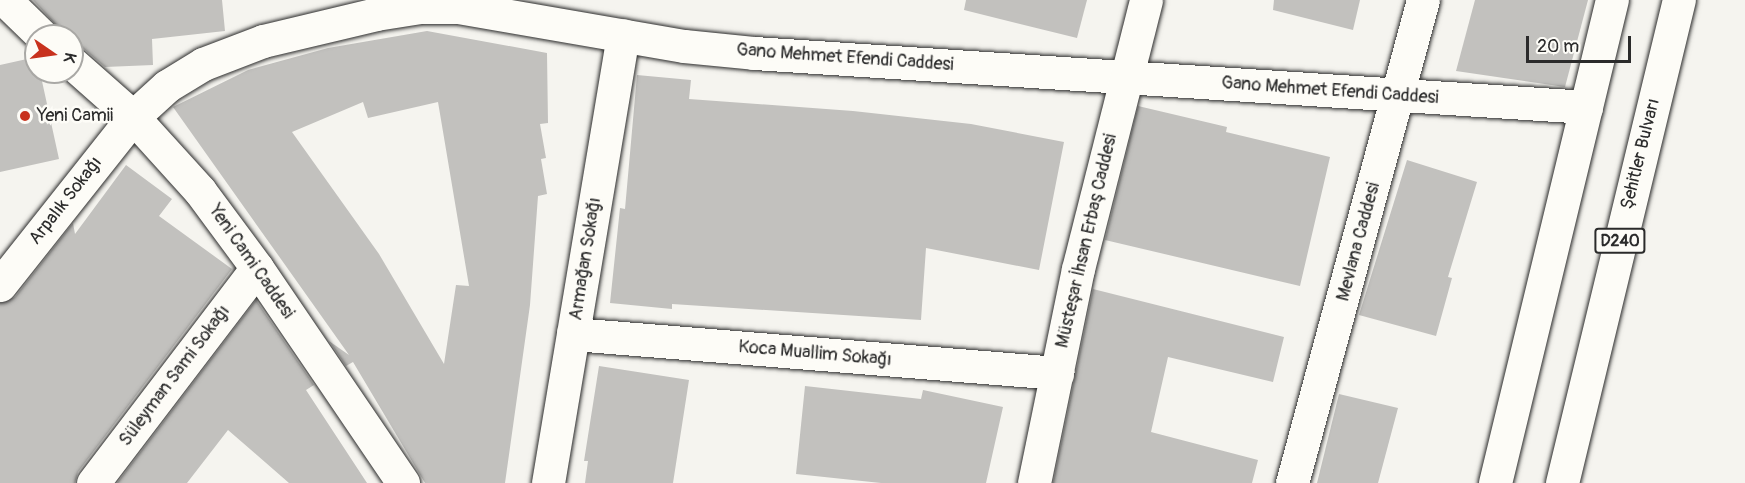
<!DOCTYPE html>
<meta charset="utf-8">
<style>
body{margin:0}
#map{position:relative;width:1745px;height:483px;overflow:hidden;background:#f5f4ef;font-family:Pangolin,sans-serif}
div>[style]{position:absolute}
.building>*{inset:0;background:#c2c1be}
.roads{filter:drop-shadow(0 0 2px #2b2b2b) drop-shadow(0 0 2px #2b2b2b)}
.minor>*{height:33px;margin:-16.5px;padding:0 16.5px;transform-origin:16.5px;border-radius:16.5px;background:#fdfcf7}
.major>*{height:33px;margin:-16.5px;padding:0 16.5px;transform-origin:16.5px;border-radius:16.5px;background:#fdfcf7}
.dots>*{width:16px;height:16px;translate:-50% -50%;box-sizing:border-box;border:3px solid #fdfcf7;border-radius:50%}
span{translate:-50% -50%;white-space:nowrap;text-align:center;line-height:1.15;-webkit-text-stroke:5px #fdfcf7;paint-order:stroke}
.shield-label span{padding:2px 4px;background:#fdfcf7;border:2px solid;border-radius:4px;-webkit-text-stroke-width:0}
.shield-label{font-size:16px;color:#2b2b2b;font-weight:700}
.street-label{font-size:18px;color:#2b2b2b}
.poi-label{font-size:18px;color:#2b2b2b}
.left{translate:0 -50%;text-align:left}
.north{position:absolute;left:24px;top:24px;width:60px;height:60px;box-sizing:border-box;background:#fdfcf7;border:2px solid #a9a8a5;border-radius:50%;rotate:103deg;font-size:16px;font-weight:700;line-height:24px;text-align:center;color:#2b2b2b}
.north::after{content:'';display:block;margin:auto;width:21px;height:27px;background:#c8321e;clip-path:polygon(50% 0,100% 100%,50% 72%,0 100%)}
.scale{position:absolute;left:1526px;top:36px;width:105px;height:27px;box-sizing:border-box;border:3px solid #2b2b2b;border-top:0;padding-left:8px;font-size:18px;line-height:21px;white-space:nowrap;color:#2b2b2b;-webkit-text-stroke:4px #fdfcf7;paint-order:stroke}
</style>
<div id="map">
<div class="building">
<div style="clip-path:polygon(33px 0,222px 0,225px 31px,152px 39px,153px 65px,105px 67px,84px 49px,74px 45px,72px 36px,66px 36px)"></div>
<div style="clip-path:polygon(966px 0,1087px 0,1077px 38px,964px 10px)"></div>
<div style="clip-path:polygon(1274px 0,1360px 0,1353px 30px,1273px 10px)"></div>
<div style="clip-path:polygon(1475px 0,1588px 0,1565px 87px,1456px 71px)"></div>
<div style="clip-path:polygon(evenodd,427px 31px,547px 53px,548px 123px,540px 124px,546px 158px,541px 159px,547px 194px,538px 196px,530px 305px,505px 483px,425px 483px,353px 362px,346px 366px,329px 341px,349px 355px,173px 107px,248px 70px,328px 48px,427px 31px,363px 102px,368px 118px,438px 102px,469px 286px,456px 285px,444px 364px,379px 254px,292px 132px,363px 102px)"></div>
<div style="clip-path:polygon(36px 57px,36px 72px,40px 72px,59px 159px,0 172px,0 65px)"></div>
<div style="clip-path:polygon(637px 75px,691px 80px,689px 99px,853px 111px,971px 124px,1064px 142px,1039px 270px,926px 248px,921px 320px,672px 304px,672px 309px,610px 303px,620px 208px,625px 209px)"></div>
<div style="clip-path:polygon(1138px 106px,1227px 127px,1226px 132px,1330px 157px,1300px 286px,1105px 240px)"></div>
<div style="clip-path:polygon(1407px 160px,1477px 182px,1448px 277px,1452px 278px,1436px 336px,1359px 315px)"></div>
<div style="clip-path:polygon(126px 165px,172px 199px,159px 216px,232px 269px,78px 472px,75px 483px,0 483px,0 303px,15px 297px,73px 223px,75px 234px)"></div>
<div style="clip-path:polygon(1093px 289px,1284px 337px,1273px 382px,1168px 357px,1151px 432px,1258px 460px,1252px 483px,1053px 483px)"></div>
<div style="clip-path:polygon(256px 300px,314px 385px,306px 390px,367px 483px,289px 483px,228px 430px,187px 483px,117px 483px)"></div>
<div style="clip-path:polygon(599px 366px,689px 380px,673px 483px,585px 483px,588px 461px,584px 461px)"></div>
<div style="clip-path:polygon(805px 386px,921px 399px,923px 390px,1003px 407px,986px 483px,881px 483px,796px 474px)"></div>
<div style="clip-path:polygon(1339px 394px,1398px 408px,1378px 483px,1317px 483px)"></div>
</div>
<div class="roads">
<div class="minor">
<div style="left:5px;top:0;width:52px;rotate:44.2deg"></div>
<div style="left:72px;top:63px;width:81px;rotate:41.5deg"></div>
<div style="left:133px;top:117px;width:100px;rotate:47.8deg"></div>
<div style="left:200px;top:191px;width:96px;rotate:53.5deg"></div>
<div style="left:257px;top:268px;width:260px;rotate:55.8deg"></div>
<div style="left:0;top:285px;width:214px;rotate:-51.6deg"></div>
<div style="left:133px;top:117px;width:46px;rotate:-42.4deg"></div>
<div style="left:167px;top:86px;width:42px;rotate:-31.4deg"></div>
<div style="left:203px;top:64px;width:64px;rotate:-21deg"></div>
<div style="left:263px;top:41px;width:116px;rotate:-13.4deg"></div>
<div style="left:376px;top:14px;width:45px;rotate:-9deg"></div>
<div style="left:420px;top:7px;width:38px"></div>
<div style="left:458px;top:7px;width:229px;rotate:9.8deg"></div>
<div style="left:684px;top:46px;width:70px;rotate:5.7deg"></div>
<div style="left:754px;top:53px;width:834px;rotate:3.71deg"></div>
<div style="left:573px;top:334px;width:486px;rotate:4.6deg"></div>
<div style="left:93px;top:483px;width:270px;rotate:-52.7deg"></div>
<div style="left:548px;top:483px;width:454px;rotate:-80.5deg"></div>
<div style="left:1034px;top:483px;width:218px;rotate:-78.4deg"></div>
<div style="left:1078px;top:269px;width:277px;rotate:-75.8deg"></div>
<div style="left:1292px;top:483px;width:500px;rotate:-74.83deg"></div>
</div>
<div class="major">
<div style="left:1495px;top:483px;width:497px;rotate:-76.4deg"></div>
<div style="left:1562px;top:483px;width:497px;rotate:-76.4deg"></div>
</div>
</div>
<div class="dots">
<div style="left:25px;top:116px;background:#c8321e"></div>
</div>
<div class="shield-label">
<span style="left:1620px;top:241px">D240</span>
</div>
<div class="street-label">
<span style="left:845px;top:58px;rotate:4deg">Gano Mehmet Efendi Caddesi</span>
<span style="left:1330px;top:91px;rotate:4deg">Gano Mehmet Efendi Caddesi</span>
<span style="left:1641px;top:154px;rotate:-76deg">Şehitler Bulvarı</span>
<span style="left:66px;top:201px;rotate:-52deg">Arpalık Sokağı</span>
<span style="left:1087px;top:241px;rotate:-77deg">Müsteşar İhsan Erbaş Caddesi</span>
<span style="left:1359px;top:242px;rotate:-75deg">Mevlana Caddesi</span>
<span style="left:586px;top:259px;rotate:-81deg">Armağan Sokağı</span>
<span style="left:251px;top:262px;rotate:55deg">Yeni Cami Caddesi</span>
<span style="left:815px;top:354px;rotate:5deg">Koca Muallim Sokağı</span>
<span style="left:175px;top:376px;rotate:-53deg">Süleyman Sami Sokağı</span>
</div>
<div class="poi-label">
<span class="left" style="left:37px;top:116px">Yeni Camii</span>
</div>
<div class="north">K</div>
<div class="scale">20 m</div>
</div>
